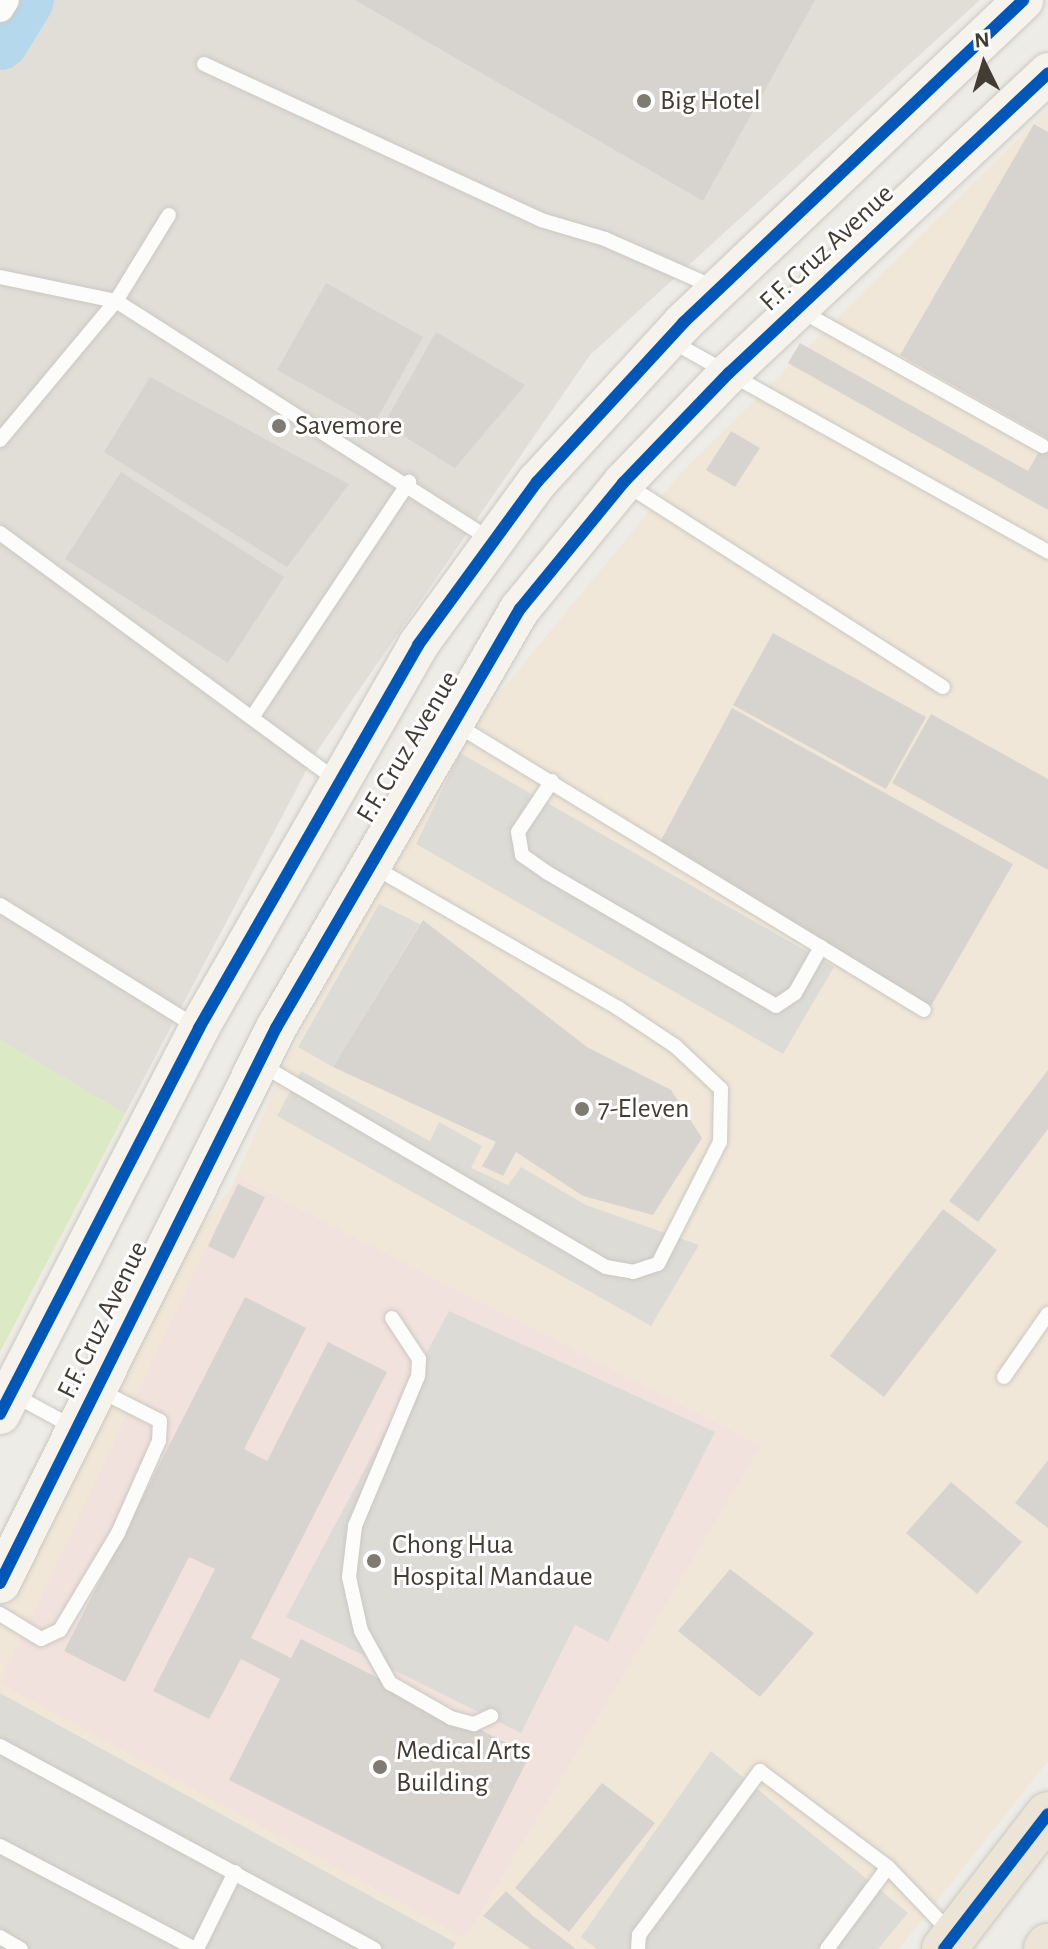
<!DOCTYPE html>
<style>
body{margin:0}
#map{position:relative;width:1048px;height:1949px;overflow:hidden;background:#eeece6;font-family:"Alegreya Sans",sans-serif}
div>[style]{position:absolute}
.commercial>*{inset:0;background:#f1e7d8}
.industrial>*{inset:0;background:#e1ddd7}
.medical>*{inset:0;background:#f1e2dd}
.green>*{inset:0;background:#dbe9c5}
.parking>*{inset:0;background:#dddbd6}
.river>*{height:56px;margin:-28px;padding:0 28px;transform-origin:28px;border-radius:28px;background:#b5d8ec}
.building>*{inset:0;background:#d7d4cf}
.roads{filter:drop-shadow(0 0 2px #cac8c2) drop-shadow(0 0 2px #cac8c2)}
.lane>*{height:14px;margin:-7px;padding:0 7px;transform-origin:7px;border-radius:7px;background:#fcfcfb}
.street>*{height:28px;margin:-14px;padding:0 14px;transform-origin:14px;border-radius:14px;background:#fcfcfb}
.secondary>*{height:40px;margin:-20px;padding:0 20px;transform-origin:20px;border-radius:20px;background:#f6f3ec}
.highway>*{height:44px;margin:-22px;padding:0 22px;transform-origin:22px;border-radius:22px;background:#ebe4d7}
.cycleway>*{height:12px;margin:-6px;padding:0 6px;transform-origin:6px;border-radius:6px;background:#0057b8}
.dots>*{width:22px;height:22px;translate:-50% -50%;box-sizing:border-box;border:4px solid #fff;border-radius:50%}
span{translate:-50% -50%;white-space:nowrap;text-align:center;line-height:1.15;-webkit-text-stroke:6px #fff;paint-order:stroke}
.poi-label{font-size:28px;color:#433c33}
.left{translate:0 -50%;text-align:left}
.street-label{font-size:28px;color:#433c33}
.north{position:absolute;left:944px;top:24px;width:80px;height:80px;-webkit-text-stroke:6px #fff;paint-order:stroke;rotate:355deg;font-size:22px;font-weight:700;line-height:32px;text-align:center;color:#433c33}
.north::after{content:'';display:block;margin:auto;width:28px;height:36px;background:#433c33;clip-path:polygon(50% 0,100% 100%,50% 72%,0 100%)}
</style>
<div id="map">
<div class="commercial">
<div style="clip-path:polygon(1048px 109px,1048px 1761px,899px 1949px,0 1949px,0 1620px,188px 1243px,231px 1188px,290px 1053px,457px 744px,680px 474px)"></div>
</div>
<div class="industrial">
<div style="clip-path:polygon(46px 0,980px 0,590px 355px,315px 754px,125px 1114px,0 1040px,0 71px)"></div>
</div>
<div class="medical">
<div style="clip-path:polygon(239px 1178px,761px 1446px,465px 1938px,0 1683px)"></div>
</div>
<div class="green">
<div style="clip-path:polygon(0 1040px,125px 1114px,0 1352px)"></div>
</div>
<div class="parking">
<div style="clip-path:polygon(460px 753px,834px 967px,783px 1054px,416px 844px)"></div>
<div style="clip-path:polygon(379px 904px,420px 924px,333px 1067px,298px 1047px)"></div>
<div style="clip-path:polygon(301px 1071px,430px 1141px,439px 1122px,482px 1146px,471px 1168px,508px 1185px,521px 1167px,586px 1205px,699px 1245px,651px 1326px,277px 1116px)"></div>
<div style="clip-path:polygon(449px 1311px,715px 1432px,608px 1642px,575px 1625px,521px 1733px,286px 1617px)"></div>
<div style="clip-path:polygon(0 1693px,456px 1943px,452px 1949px,0 1949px)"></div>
<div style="clip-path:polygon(711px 1751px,908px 1913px,878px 1949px,597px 1949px,581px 1937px)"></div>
</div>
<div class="river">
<div style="left:0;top:42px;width:49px;rotate:-58.2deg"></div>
</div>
<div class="building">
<div style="clip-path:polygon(355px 0,815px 0,703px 201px)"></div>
<div style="clip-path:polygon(1034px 124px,1048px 132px,1048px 510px,788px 363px,800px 343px,1028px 471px,1047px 438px,900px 355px)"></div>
<div style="clip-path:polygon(326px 283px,423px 337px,374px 424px,277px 370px)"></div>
<div style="clip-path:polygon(436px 332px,525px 385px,455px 468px,384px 424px)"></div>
<div style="clip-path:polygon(150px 377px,349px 484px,287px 567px,104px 452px)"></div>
<div style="clip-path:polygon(731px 431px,760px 448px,735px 487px,706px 470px)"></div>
<div style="clip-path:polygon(121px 472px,284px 577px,228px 663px,65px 559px)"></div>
<div style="clip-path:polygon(773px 633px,926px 717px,886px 789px,733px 705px)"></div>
<div style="clip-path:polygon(732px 708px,1013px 864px,930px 1008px,659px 844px)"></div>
<div style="clip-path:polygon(931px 714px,1048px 779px,1048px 870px,892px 783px)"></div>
<div style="clip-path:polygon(423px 920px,587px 1047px,671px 1090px,702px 1138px,653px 1215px,583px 1196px,516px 1152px,503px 1176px,482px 1166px,496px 1142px,333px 1067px)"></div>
<div style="clip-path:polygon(1048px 1070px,1048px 1129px,978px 1222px,949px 1201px)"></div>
<div style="clip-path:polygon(238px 1184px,265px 1197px,234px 1259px,208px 1246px)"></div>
<div style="clip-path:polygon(943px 1209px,997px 1250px,884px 1397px,830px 1356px)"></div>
<div style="clip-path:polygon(245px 1297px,306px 1328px,244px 1449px,267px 1461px,328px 1342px,387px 1372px,251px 1638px,291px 1658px,301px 1639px,530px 1755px,459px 1895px,229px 1780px,280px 1679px,241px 1659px,209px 1719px,153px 1691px,215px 1569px,189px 1557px,125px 1682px,64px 1651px)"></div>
<div style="clip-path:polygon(1048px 1460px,1048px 1528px,1015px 1503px)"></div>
<div style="clip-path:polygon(951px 1482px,1022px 1542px,977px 1594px,906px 1533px)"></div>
<div style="clip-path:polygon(730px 1569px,814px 1633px,760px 1697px,678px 1631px)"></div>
<div style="clip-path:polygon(602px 1783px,655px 1823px,569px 1932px,515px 1888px)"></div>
<div style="clip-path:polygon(506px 1891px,533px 1916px,576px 1949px,531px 1949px,483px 1916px)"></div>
</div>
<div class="roads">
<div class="lane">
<div style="left:204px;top:64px;width:371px;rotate:24.8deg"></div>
<div style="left:541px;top:220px;width:67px;rotate:16.5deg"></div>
<div style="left:605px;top:239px;width:121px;rotate:23.8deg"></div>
<div style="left:0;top:277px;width:118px;rotate:11.7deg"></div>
<div style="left:116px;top:301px;width:445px;rotate:32.5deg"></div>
<div style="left:801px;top:311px;width:277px;rotate:29.2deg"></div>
<div style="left:671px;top:341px;width:432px;rotate:29.2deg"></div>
<div style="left:0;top:440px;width:181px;rotate:-50.2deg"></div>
<div style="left:116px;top:301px;width:101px;rotate:-58.4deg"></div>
<div style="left:627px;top:485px;width:375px;rotate:32.6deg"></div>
<div style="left:0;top:533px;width:419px;rotate:36.3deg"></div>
<div style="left:255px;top:713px;width:278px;rotate:-56.3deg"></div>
<div style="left:455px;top:724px;width:549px;rotate:31.38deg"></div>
<div style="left:552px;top:781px;width:61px;rotate:123.7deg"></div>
<div style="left:518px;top:832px;width:23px;rotate:80deg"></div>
<div style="left:522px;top:855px;width:29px;rotate:35deg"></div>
<div style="left:546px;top:872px;width:266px;rotate:30.2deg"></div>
<div style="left:776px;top:1006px;width:23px;rotate:-34deg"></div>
<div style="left:795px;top:993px;width:53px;rotate:-60.5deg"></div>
<div style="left:0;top:905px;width:232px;rotate:31.8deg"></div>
<div style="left:260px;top:1064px;width:401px;rotate:30.4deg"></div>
<div style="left:606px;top:1267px;width:27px;rotate:10deg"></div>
<div style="left:633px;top:1272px;width:26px;rotate:-18deg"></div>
<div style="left:658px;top:1264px;width:137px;rotate:-63.1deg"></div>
<div style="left:720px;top:1142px;width:53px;rotate:-88.9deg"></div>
<div style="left:721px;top:1089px;width:63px;rotate:-136.9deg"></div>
<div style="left:675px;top:1046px;width:69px;rotate:-146.3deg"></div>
<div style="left:618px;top:1008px;width:282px;rotate:-150deg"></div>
<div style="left:392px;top:1318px;width:49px;rotate:56.6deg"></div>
<div style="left:419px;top:1359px;width:17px;rotate:93deg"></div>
<div style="left:418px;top:1376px;width:163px;rotate:112.8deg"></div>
<div style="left:355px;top:1526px;width:51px;rotate:96.7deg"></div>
<div style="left:349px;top:1577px;width:55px;rotate:77.5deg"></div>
<div style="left:361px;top:1631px;width:60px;rotate:60.9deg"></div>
<div style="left:390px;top:1683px;width:70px;rotate:29.8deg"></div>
<div style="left:451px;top:1718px;width:24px;rotate:15deg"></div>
<div style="left:474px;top:1724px;width:19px;rotate:-25deg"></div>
<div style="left:1004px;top:1377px;width:77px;rotate:-55.1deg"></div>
<div style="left:14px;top:1395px;width:67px;rotate:28.5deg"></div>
<div style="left:0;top:1614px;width:48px;rotate:31.4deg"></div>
<div style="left:41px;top:1639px;width:21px;rotate:-25deg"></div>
<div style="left:60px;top:1630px;width:113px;rotate:-59.1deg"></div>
<div style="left:118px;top:1533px;width:101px;rotate:-66deg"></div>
<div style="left:159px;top:1441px;width:20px;rotate:-87deg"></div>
<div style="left:160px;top:1421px;width:68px;rotate:-153.1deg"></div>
<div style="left:0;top:1746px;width:426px;rotate:28.5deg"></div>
<div style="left:0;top:1846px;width:221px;rotate:27.8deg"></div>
<div style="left:0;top:1937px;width:24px;rotate:30deg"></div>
<div style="left:197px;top:1949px;width:86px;rotate:-63.7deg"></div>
<div style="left:638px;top:1949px;width:14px;rotate:-86deg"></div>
<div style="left:639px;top:1935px;width:204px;rotate:-53.6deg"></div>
<div style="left:760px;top:1771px;width:160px;rotate:36.9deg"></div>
<div style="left:888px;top:1867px;width:91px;rotate:46.3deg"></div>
<div style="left:827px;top:1949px;width:102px;rotate:-53.4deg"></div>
</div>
<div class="street">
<div style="left:0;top:8px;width:9px;rotate:-58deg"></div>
</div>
<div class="secondary">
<div style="left:0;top:1414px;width:434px;rotate:-62.7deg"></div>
<div style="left:199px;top:1028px;width:441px;rotate:-60.2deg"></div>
<div style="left:418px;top:645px;width:202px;rotate:-53.9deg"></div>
<div style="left:537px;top:482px;width:216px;rotate:-47.4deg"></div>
<div style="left:683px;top:323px;width:469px;rotate:-43.5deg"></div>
<div style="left:0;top:1583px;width:620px;rotate:-63.56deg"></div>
<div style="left:276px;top:1028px;width:485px;rotate:-59.8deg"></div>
<div style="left:520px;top:609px;width:163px;rotate:-50.7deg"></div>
<div style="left:623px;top:483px;width:153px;rotate:-46.1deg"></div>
<div style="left:729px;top:373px;width:438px;rotate:-43.2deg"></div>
</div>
<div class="highway">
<div style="left:944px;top:1949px;width:170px;rotate:-52.4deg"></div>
<div style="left:1046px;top:1949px;width:4px;rotate:-56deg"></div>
</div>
</div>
<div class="cycleway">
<div style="left:0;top:1414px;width:434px;rotate:-62.7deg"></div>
<div style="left:199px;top:1028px;width:441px;rotate:-60.2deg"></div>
<div style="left:418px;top:645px;width:202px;rotate:-53.9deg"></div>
<div style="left:537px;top:482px;width:216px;rotate:-47.4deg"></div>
<div style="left:683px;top:323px;width:469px;rotate:-43.5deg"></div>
<div style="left:0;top:1583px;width:620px;rotate:-63.56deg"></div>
<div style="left:276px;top:1028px;width:485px;rotate:-59.8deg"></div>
<div style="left:520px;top:609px;width:163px;rotate:-50.7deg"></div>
<div style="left:623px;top:483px;width:153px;rotate:-46.1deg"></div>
<div style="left:729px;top:373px;width:438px;rotate:-43.2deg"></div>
<div style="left:944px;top:1949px;width:170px;rotate:-52.4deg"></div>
</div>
<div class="dots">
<div style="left:644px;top:101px;background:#7f7a72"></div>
<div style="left:279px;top:426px;background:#7f7a72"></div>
<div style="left:582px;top:1109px;background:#7f7a72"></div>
<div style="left:374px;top:1561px;background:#7f7a72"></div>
<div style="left:380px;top:1767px;background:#7f7a72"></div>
</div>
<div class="poi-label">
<span class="left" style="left:660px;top:101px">Big Hotel</span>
<span class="left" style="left:295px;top:426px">Savemore</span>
<span class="left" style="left:598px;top:1109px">7-Eleven</span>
<span class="left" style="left:392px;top:1561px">Chong Hua<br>Hospital Mandaue</span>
<span class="left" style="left:396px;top:1767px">Medical Arts<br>Building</span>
</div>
<div class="street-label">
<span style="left:827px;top:248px;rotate:-43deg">F.F. Cruz Avenue</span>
<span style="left:408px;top:747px;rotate:-59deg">F.F. Cruz Avenue</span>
<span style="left:103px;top:1320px;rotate:-64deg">F.F. Cruz Avenue</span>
</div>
<div class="north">N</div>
</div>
